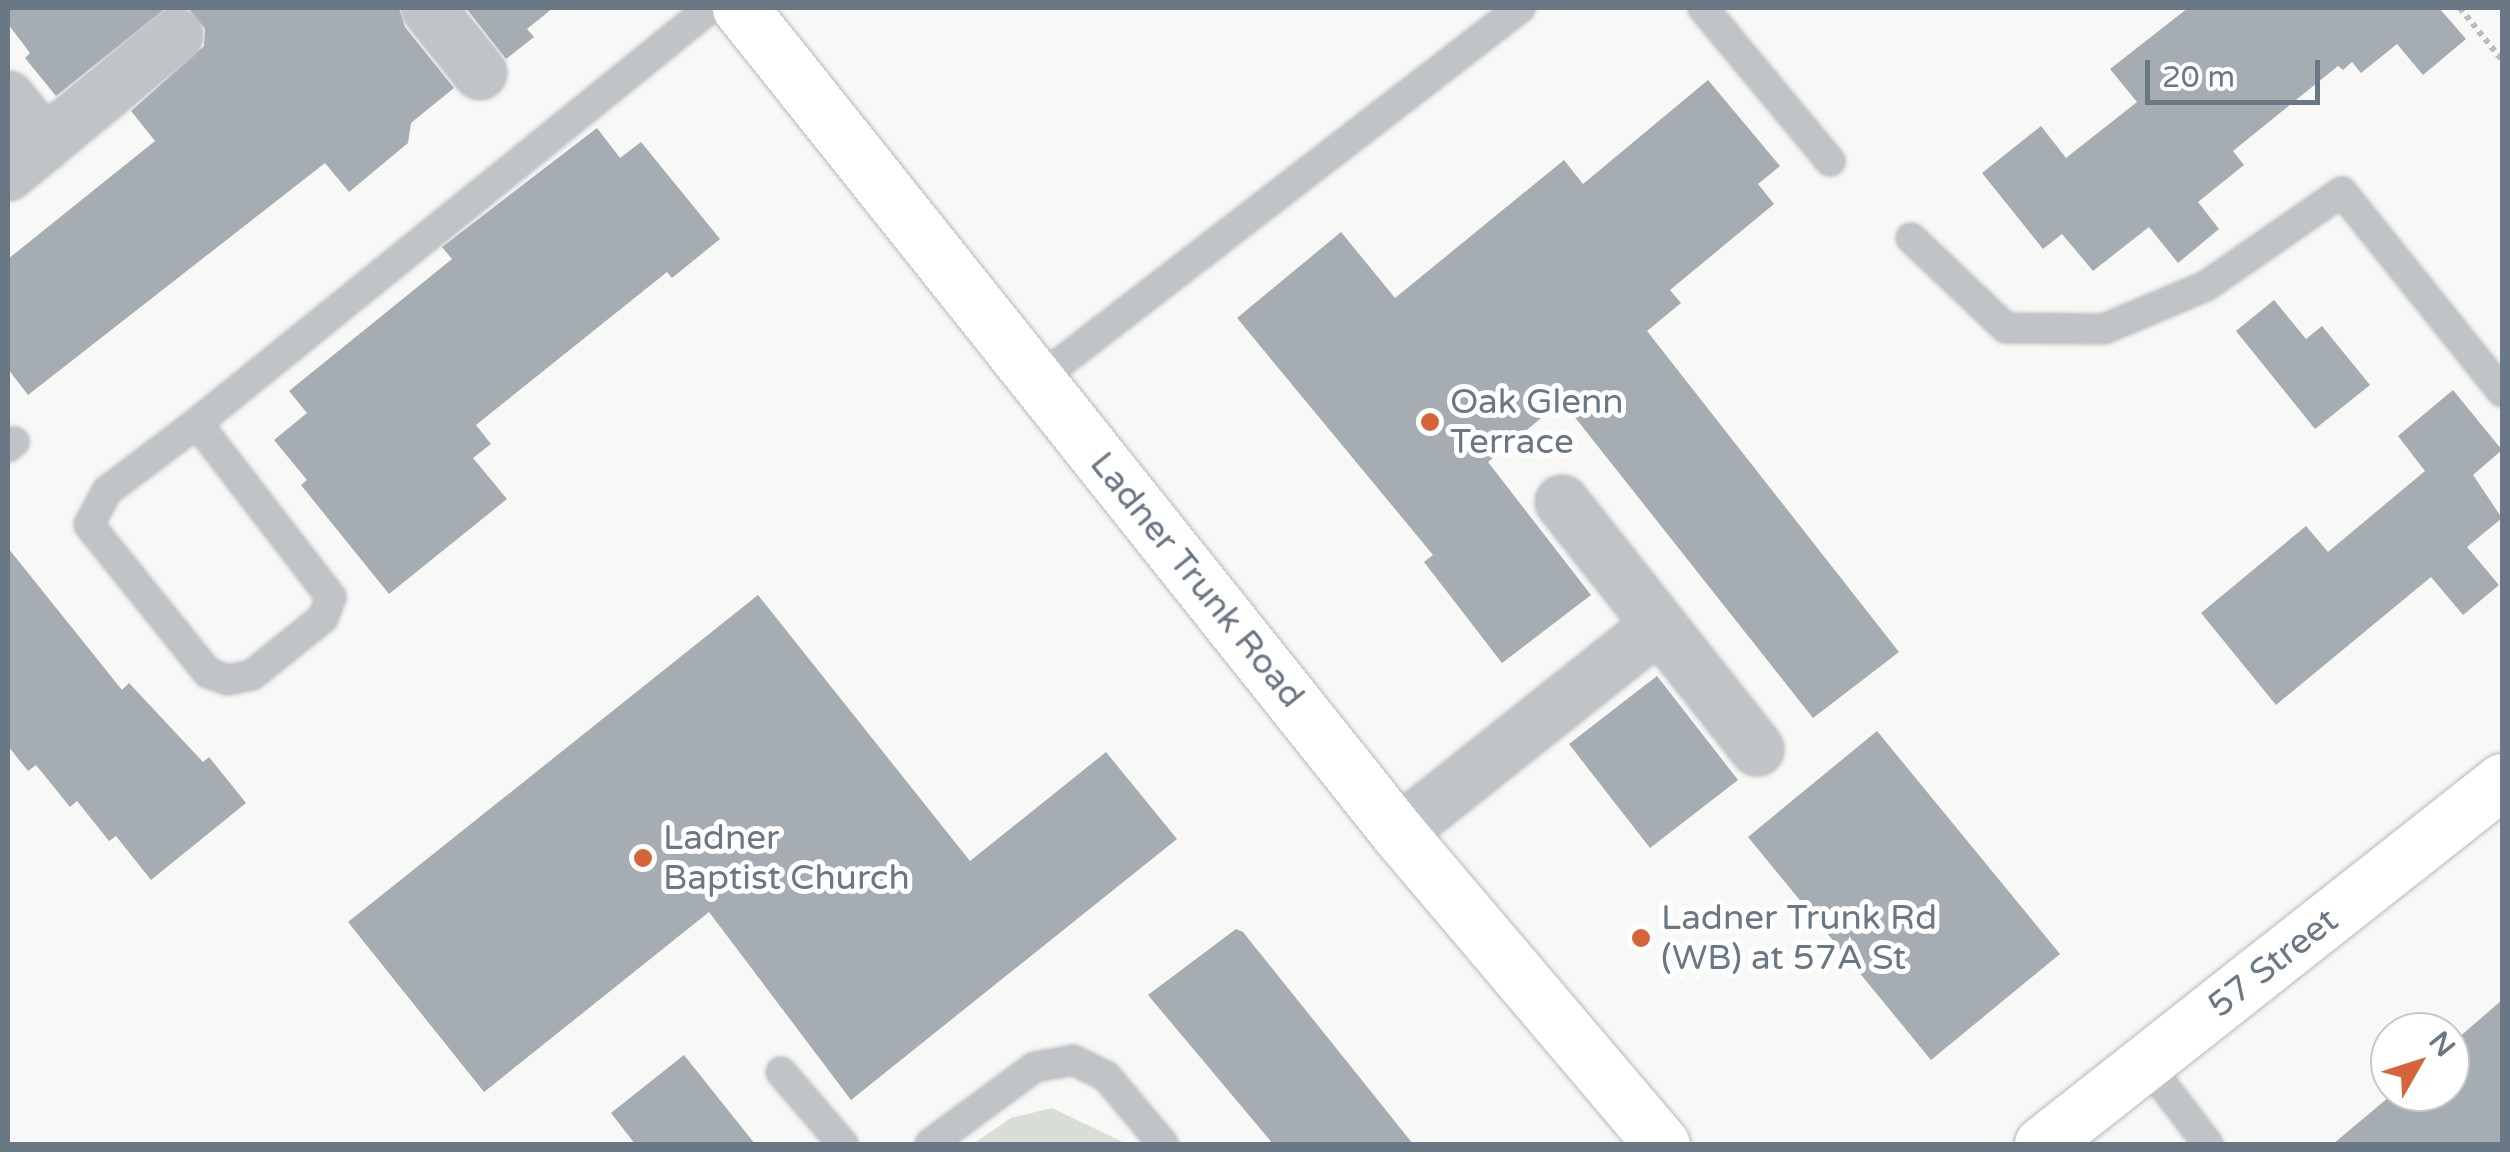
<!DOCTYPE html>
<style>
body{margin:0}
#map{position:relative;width:2510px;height:1152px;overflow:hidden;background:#f8f8f6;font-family:"Varela Round",sans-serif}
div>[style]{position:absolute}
.green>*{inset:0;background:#d8ddd6}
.building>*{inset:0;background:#a5adb3}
.path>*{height:6px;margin-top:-3px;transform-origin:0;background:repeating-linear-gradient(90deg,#babdbf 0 5px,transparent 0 10px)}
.roads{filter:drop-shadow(0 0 2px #b5b9be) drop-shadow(0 0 2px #b5b9be)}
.lane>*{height:28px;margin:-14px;padding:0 14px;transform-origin:14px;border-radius:14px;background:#c0c4c7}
.street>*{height:52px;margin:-26px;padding:0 26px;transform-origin:26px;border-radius:26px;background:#c0c4c7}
.secondary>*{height:55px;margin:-27.5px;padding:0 27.5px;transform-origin:27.5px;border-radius:27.5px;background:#fff}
.dots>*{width:28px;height:28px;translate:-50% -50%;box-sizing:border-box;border:5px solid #fff;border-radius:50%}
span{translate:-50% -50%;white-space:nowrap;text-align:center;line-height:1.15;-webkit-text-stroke:10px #fff;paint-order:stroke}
.poi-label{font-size:35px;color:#6a7885}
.left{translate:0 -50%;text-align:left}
.street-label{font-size:35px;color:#6a7885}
.frame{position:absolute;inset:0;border:10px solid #6a7885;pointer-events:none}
.north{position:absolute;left:2370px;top:1012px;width:100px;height:100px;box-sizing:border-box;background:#fff;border:2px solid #c3c9ce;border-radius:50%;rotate:51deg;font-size:28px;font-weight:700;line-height:40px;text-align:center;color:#6a7885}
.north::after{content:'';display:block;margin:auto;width:35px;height:45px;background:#d56439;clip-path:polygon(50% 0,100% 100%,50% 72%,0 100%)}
.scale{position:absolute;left:2145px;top:60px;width:175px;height:45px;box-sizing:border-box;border:5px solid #6a7885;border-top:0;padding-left:12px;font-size:30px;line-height:35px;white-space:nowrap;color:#6a7885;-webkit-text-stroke:8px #fff;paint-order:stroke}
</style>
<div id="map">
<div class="green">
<div style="clip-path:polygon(1052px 1108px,1127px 1144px,973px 1144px,1011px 1118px)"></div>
</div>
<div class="building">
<div style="clip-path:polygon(8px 8px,166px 8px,56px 96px,25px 58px,30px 53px,8px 24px)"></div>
<div style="clip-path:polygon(188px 8px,399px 8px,405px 27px,454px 88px,411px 123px,408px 143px,349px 192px,325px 163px,28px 395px,8px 369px,8px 259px,155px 141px,131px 111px,204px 46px,205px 29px)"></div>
<div style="clip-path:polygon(466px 8px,553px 8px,527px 29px,534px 37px,506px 59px)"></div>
<div style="clip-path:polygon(2188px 8px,2439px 8px,2466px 39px,2423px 75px,2397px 44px,2361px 73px,2352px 62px,2343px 70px,2338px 66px,2233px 151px,2244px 165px,2198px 202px,2219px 229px,2178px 263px,2149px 227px,2093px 271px,2062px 234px,2043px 249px,1982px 173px,2041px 126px,2066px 158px,2137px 102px,2110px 69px)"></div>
<div style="clip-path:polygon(1708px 80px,1780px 166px,1758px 184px,1774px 204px,1670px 290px,1681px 303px,1647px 331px,1899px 652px,1813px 718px,1562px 401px,1488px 462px,1591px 595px,1502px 663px,1424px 562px,1433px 555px,1237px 318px,1341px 232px,1395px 298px,1564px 160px,1583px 184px)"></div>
<div style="clip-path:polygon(597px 128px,620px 158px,641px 142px,720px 239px,672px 278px,667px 272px,476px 425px,491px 444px,473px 458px,507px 499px,389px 594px,301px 485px,307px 480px,274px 440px,307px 413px,289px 391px,452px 259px,442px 247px)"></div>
<div style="clip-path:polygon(2274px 300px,2306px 339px,2322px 326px,2370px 385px,2315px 429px,2236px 331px)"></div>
<div style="clip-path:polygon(2453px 390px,2502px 450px,2473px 475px,2502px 518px,2467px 547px,2499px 585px,2463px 615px,2431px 577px,2276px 705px,2201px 613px,2306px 526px,2328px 552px,2425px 471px,2398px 436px)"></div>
<div style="clip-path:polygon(8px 548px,122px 690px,129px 683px,203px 762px,209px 757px,246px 803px,151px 880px,116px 836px,109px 841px,77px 801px,70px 807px,36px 765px,28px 771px,8px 746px)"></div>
<div style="clip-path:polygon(758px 595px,970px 861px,1106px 752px,1177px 839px,851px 1100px,709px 912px,484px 1092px,348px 922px)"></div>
<div style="clip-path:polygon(1657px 676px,1738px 780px,1650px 848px,1569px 744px)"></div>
<div style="clip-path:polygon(1877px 731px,2060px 954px,1931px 1060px,1748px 837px)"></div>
<div style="clip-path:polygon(1236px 929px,1243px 932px,1413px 1144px,1273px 1144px,1148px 995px)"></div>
<div style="clip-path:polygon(2502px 1000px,2502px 1144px,2333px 1144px,2395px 1092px,2450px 1092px,2450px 1045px)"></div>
<div style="clip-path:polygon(684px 1055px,755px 1144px,635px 1144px,611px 1113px)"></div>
</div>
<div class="path">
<div style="left:2460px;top:8px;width:67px;rotate:51.1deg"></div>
</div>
<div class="roads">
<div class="lane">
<div style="left:1703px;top:8px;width:199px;rotate:50.3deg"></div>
<div style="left:1911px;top:238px;width:131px;rotate:43.5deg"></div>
<div style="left:2006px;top:328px;width:98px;rotate:0.6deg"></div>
<div style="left:2104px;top:329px;width:111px;rotate:-22.9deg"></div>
<div style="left:2206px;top:286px;width:165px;rotate:-34.7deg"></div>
<div style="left:2342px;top:192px;width:256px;rotate:51.3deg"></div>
<div style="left:1038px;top:380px;width:609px;rotate:-37.66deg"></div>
<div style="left:197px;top:423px;width:113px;rotate:142.9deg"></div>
<div style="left:107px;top:491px;width:38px;rotate:118deg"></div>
<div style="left:89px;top:525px;width:190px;rotate:51.2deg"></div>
<div style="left:208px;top:673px;width:20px;rotate:20deg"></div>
<div style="left:227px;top:680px;width:25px;rotate:-11deg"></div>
<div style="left:252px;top:675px;width:91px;rotate:-38.8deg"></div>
<div style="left:323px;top:618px;width:22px;rotate:-69deg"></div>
<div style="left:331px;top:597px;width:220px;rotate:-127.6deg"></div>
<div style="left:197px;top:423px;width:660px;rotate:-38.97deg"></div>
<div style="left:8px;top:447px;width:8px;rotate:-40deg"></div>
<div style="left:2146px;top:1063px;width:102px;rotate:52.6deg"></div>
<div style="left:781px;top:1072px;width:95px;rotate:49.3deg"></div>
<div style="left:930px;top:1144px;width:130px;rotate:-36.3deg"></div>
<div style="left:1035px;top:1067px;width:39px;rotate:-10deg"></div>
<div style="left:1073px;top:1060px;width:37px;rotate:26deg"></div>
<div style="left:1106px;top:1076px;width:89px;rotate:50deg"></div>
</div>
<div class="street">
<div style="left:428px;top:8px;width:83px;rotate:51.3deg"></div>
<div style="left:8px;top:98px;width:59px;rotate:51.2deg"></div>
<div style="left:8px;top:174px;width:218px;rotate:-39.6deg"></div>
<div style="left:1562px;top:502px;width:315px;rotate:51.7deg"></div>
<div style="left:1398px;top:833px;width:332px;rotate:-38.5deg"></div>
</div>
<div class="secondary">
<div style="left:740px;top:8px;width:1055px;rotate:51.42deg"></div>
<div style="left:1398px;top:833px;width:408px;rotate:49.7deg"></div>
<div style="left:2042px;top:1144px;width:586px;rotate:-38.28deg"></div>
</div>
</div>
<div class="dots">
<div style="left:1430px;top:422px;background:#d56439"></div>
<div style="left:643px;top:858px;background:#d56439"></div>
<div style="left:1641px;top:938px;background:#d56439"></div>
</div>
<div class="poi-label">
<span class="left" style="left:1450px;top:422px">Oak Glenn<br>Terrace</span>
<span class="left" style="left:663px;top:858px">Ladner<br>Baptist Church</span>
<span class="left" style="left:1661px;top:938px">Ladner Trunk Rd<br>(WB) at 57A St</span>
</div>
<div class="street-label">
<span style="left:1197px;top:580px;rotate:51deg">Ladner Trunk Road</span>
<span style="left:2273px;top:963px;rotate:-38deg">57 Street</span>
</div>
<div class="frame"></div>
<div class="north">N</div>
<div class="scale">20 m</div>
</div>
